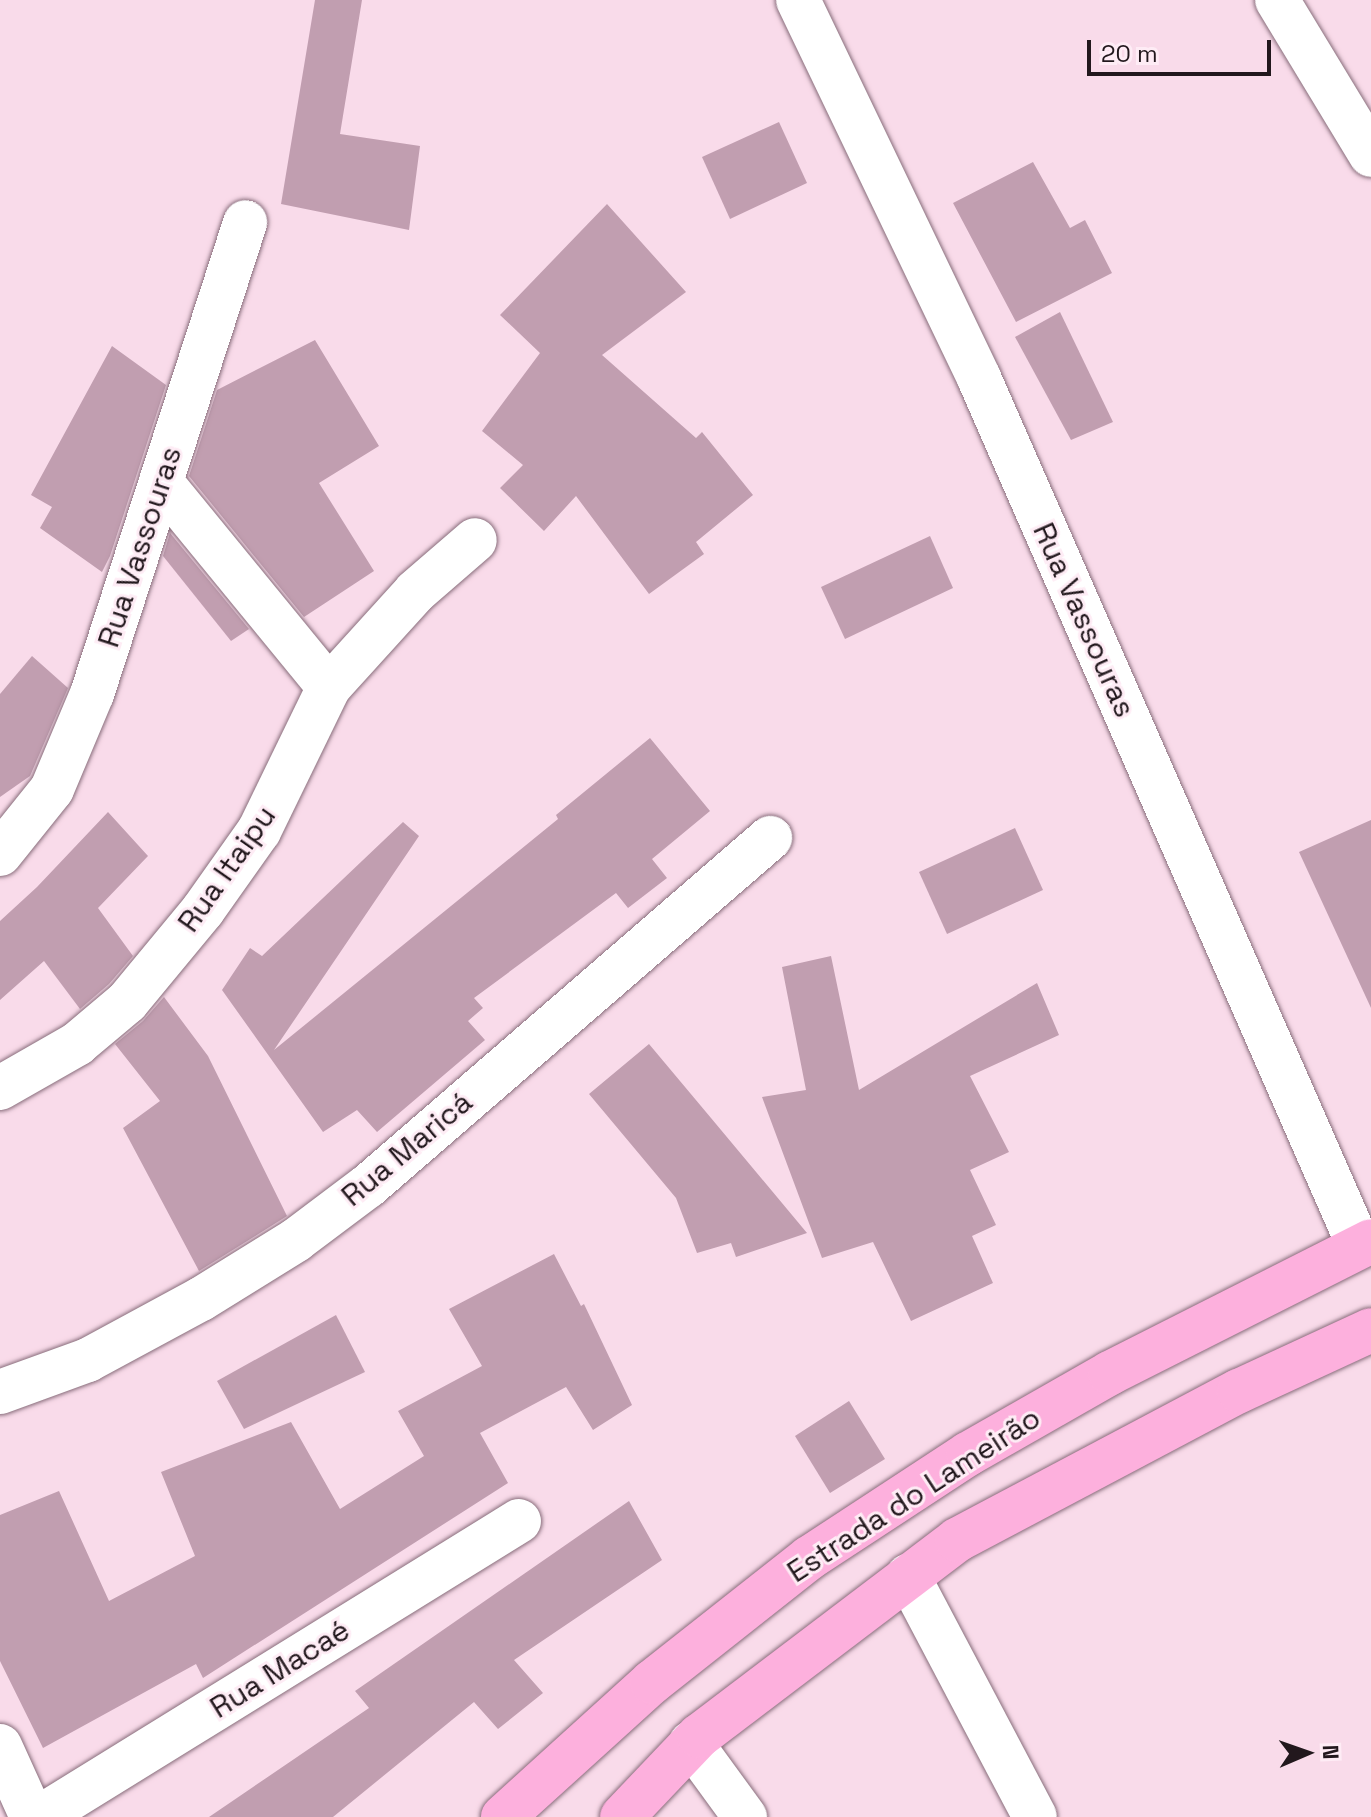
<!DOCTYPE html>
<meta charset="utf-8">
<style>
body{margin:0}
#map{position:relative;width:1371px;height:1817px;overflow:hidden;background:#f9dbea;font-family:"Space Grotesk",sans-serif}
div>[style]{position:absolute}
.building>*{inset:0;background:#c19eb0}
.roads{filter:drop-shadow(0 0 2px #886d7b) drop-shadow(0 0 2px #886d7b)}
.minor>*{height:44px;margin:-22px;padding:0 22px;transform-origin:22px;border-radius:22px;background:#fff}
.major>*{height:44px;margin:-22px;padding:0 22px;transform-origin:22px;border-radius:22px;background:#fdb0dd}
span{translate:-50% -50%;white-space:nowrap;text-align:center;line-height:1.15;-webkit-text-stroke:6px #feecf5;paint-order:stroke}
.street-label{font-size:30px;color:#22181d}
.north{position:absolute;left:1267px;top:1713px;width:80px;height:80px;-webkit-text-stroke:6px #feecf5;paint-order:stroke;rotate:88deg;font-size:22px;font-weight:700;line-height:32px;text-align:center;color:#22181d}
.north::after{content:'';display:block;margin:auto;width:28px;height:36px;background:#22181d;clip-path:polygon(50% 0,100% 100%,50% 72%,0 100%)}
.scale{position:absolute;left:1087px;top:40px;width:184px;height:36px;box-sizing:border-box;border:4px solid #22181d;border-top:0;padding-left:10px;font-size:24px;line-height:28px;white-space:nowrap;color:#22181d;-webkit-text-stroke:6px #feecf5;paint-order:stroke}
</style>
<div id="map">
<div class="building">
<div style="clip-path:polygon(315px 0,362px 0,340px 134px,420px 146px,409px 230px,281px 204px)"></div>
<div style="clip-path:polygon(779px 122px,807px 183px,730px 219px,702px 157px)"></div>
<div style="clip-path:polygon(1033px 162px,1070px 228px,1085px 220px,1112px 273px,1016px 322px,953px 203px)"></div>
<div style="clip-path:polygon(607px 204px,686px 292px,602px 355px,696px 438px,702px 432px,753px 495px,696px 542px,704px 554px,649px 594px,576px 496px,544px 531px,500px 488px,523px 465px,482px 431px,540px 353px,500px 315px)"></div>
<div style="clip-path:polygon(1060px 312px,1113px 422px,1071px 440px,1015px 337px)"></div>
<div style="clip-path:polygon(315px 340px,379px 446px,319px 483px,374px 571px,304px 617px,189px 476px,217px 390px)"></div>
<div style="clip-path:polygon(112px 346px,166px 385px,110px 556px,102px 572px,40px 528px,52px 507px,31px 495px)"></div>
<div style="clip-path:polygon(170px 533px,249px 629px,231px 641px,163px 556px)"></div>
<div style="clip-path:polygon(930px 536px,953px 588px,845px 639px,821px 587px)"></div>
<div style="clip-path:polygon(32px 656px,68px 688px,30px 776px,0 797px,0 694px)"></div>
<div style="clip-path:polygon(650px 738px,710px 811px,652px 859px,667px 878px,628px 908px,616px 893px,474px 998px,483px 1008px,468px 1021px,485px 1040px,377px 1132px,357px 1110px,323px 1132px,222px 990px,250px 948px,262px 956px,403px 822px,419px 836px,274px 1050px,558px 819px,556px 815px)"></div>
<div style="clip-path:polygon(108px 812px,148px 856px,98px 908px,133px 956px,109px 984px,80px 1009px,44px 961px,0 1000px,0 921px,37px 887px)"></div>
<div style="clip-path:polygon(1371px 820px,1371px 1008px,1299px 852px)"></div>
<div style="clip-path:polygon(1015px 828px,1043px 890px,947px 934px,919px 872px)"></div>
<div style="clip-path:polygon(831px 956px,859px 1090px,1037px 983px,1059px 1035px,970px 1076px,1009px 1152px,970px 1170px,996px 1225px,972px 1236px,993px 1283px,911px 1321px,873px 1242px,822px 1258px,762px 1097px,806px 1090px,782px 967px)"></div>
<div style="clip-path:polygon(164px 997px,208px 1056px,287px 1216px,199px 1271px,123px 1128px,160px 1101px,115px 1044px,143px 1021px)"></div>
<div style="clip-path:polygon(649px 1044px,711px 1118px,807px 1233px,736px 1257px,731px 1243px,697px 1253px,676px 1198px,589px 1094px)"></div>
<div style="clip-path:polygon(554px 1254px,581px 1306px,584px 1304px,632px 1405px,593px 1430px,566px 1387px,480px 1433px,508px 1483px,203px 1678px,196px 1664px,43px 1748px,0 1661px,0 1515px,59px 1491px,109px 1601px,195px 1556px,161px 1472px,291px 1422px,340px 1509px,424px 1456px,398px 1411px,482px 1366px,449px 1309px)"></div>
<div style="clip-path:polygon(336px 1315px,365px 1372px,244px 1429px,217px 1381px)"></div>
<div style="clip-path:polygon(849px 1401px,885px 1459px,830px 1493px,795px 1436px)"></div>
<div style="clip-path:polygon(629px 1501px,662px 1560px,514px 1660px,543px 1693px,498px 1729px,474px 1702px,333px 1817px,209px 1817px,369px 1708px,355px 1691px)"></div>
</div>
<div class="roads">
<div class="minor">
<div style="left:798px;top:0;width:419px;rotate:64.4deg"></div>
<div style="left:979px;top:378px;width:948px;rotate:66.36deg"></div>
<div style="left:1277px;top:0;width:181px;rotate:58.8deg"></div>
<div style="left:161px;top:482px;width:265px;rotate:50.7deg"></div>
<div style="left:0;top:854px;width:83px;rotate:-51.3deg"></div>
<div style="left:52px;top:789px;width:103px;rotate:-67.2deg"></div>
<div style="left:92px;top:694px;width:496px;rotate:-72deg"></div>
<div style="left:0;top:1088px;width:89px;rotate:-29.7deg"></div>
<div style="left:77px;top:1044px;width:65px;rotate:-40deg"></div>
<div style="left:127px;top:1002px;width:119px;rotate:-50.4deg"></div>
<div style="left:203px;top:910px;width:97px;rotate:-54.7deg"></div>
<div style="left:259px;top:831px;width:160px;rotate:-64.1deg"></div>
<div style="left:329px;top:687px;width:128px;rotate:-47.8deg"></div>
<div style="left:415px;top:592px;width:79px;rotate:-40.9deg"></div>
<div style="left:0;top:1392px;width:94px;rotate:-20deg"></div>
<div style="left:88px;top:1360px;width:128px;rotate:-28.4deg"></div>
<div style="left:201px;top:1299px;width:112px;rotate:-31.8deg"></div>
<div style="left:296px;top:1240px;width:90px;rotate:-36.9deg"></div>
<div style="left:368px;top:1186px;width:532px;rotate:-40.88deg"></div>
<div style="left:908px;top:1576px;width:272px;rotate:62.2deg"></div>
<div style="left:691px;top:1743px;width:92px;rotate:53.9deg"></div>
<div style="left:0;top:1746px;width:78px;rotate:65.7deg"></div>
<div style="left:40px;top:1817px;width:563px;rotate:-31.71deg"></div>
</div>
<div class="major">
<div style="left:503px;top:1817px;width:201px;rotate:-42.2deg"></div>
<div style="left:652px;top:1682px;width:200px;rotate:-38.3deg"></div>
<div style="left:809px;top:1558px;width:190px;rotate:-33.2deg"></div>
<div style="left:968px;top:1454px;width:163px;rotate:-29.7deg"></div>
<div style="left:1110px;top:1373px;width:292px;rotate:-26.8deg"></div>
<div style="left:622px;top:1817px;width:112px;rotate:-46.5deg"></div>
<div style="left:699px;top:1736px;width:324px;rotate:-37.2deg"></div>
<div style="left:957px;top:1540px;width:319px;rotate:-27.9deg"></div>
<div style="left:1239px;top:1391px;width:145px;rotate:-24.8deg"></div>
</div>
</div>
<div class="street-label">
<span style="left:140px;top:547px;rotate:-72deg">Rua Vassouras</span>
<span style="left:1084px;top:620px;rotate:66deg">Rua Vassouras</span>
<span style="left:227px;top:869px;rotate:-55deg">Rua Itaipu</span>
<span style="left:407px;top:1149px;rotate:-40deg">Rua Maricá</span>
<span style="left:914px;top:1495px;rotate:-33deg">Estrada do Lameirão</span>
<span style="left:280px;top:1669px;rotate:-32deg">Rua Macaé</span>
</div>
<div class="north">N</div>
<div class="scale">20 m</div>
</div>
